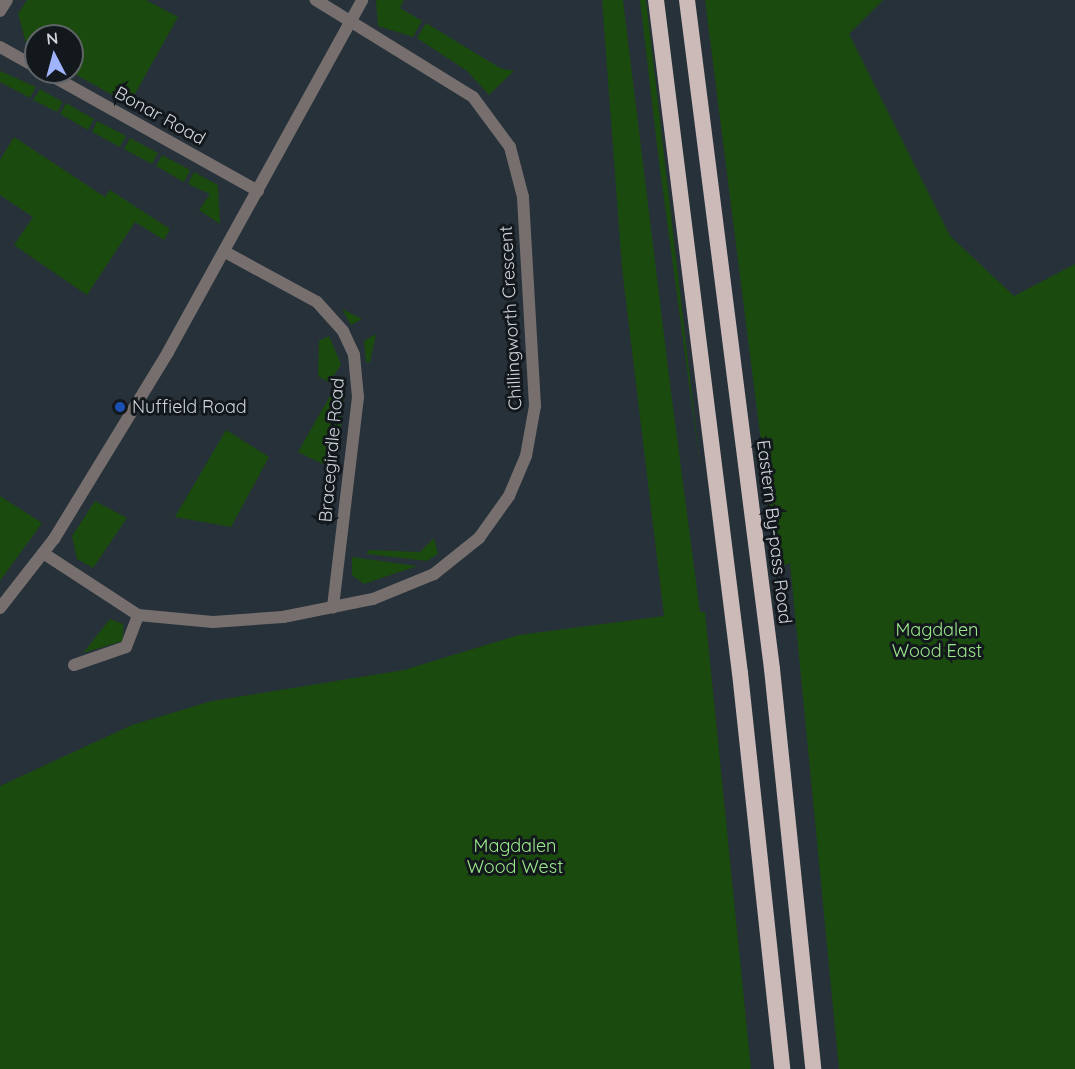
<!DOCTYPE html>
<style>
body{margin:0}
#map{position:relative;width:1075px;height:1069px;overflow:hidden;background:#26313a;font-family:Quicksand,sans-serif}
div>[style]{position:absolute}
.green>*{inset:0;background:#1b4a0f}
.minor>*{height:12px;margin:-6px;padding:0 6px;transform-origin:6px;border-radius:6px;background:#766f6e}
.trunk>*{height:16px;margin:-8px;padding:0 8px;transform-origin:8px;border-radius:8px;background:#cbbab8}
.dots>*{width:16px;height:16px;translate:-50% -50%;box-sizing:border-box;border:3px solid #13181c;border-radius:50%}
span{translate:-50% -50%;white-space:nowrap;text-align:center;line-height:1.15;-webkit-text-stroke:6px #13181c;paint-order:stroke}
.street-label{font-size:18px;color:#cfd5db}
.poi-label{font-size:18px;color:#cfd5db}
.left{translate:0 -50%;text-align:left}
.park-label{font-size:18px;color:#9cea8b}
.north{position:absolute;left:24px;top:24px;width:60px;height:60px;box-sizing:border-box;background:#13181c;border:2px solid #5e6468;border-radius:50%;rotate:354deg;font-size:16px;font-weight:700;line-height:24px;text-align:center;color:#cfd5db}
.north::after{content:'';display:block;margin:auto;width:21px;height:27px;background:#a0b3fd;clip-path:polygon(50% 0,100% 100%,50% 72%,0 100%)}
</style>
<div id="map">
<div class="green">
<div style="clip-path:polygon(27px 0,146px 0,178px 17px,132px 99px,134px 107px,71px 72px,72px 36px,36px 36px,36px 52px,27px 47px,18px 14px)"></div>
<div style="clip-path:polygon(376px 0,404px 0,400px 8px,422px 21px,413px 37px,378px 26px)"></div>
<div style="clip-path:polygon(602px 0,623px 0,670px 384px,700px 612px,705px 612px,751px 1069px,0 1069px,0 786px,132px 725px,212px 701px,404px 670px,519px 635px,664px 616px,622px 268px)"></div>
<div style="clip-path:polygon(640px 0,646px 0,701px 472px,659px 162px)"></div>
<div style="clip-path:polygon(705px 0,883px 0,849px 34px,950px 236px,1014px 296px,1075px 264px,1075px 1069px,839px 1069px,790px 563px,777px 568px)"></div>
<div style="clip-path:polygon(426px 23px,500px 68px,514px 71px,489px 95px,467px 71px,417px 38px)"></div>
<div style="clip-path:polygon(0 71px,36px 87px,30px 98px,0 82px)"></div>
<div style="clip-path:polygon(40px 89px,63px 102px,57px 112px,33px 100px)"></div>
<div style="clip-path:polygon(66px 103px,94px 119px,88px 130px,60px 114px)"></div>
<div style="clip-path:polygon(97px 121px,126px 136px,120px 147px,92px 132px)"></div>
<div style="clip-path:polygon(14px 137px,105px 197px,110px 190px,170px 229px,164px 240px,135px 222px,87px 295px,14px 245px,33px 217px,0 195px,0 160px)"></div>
<div style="clip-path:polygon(130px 138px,158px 153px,152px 164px,124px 149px)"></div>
<div style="clip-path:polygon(162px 155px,190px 170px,184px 182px,156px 166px)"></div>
<div style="clip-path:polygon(194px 172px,218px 185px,220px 224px,199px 210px,210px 194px,188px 184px)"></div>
<div style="clip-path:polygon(342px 309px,362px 319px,351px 325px)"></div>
<div style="clip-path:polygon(376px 334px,370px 362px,366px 362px,364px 341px)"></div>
<div style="clip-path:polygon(329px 336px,341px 364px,330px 383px,318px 376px,319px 341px)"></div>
<div style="clip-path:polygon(342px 375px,345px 394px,335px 470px,298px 452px)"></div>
<div style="clip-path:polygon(226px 430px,269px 457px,231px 527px,175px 517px)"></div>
<div style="clip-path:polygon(0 496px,42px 523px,0 581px)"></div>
<div style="clip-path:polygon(95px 501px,127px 518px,93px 568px,77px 559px,72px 536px)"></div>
<div style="clip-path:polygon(434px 538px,438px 554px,427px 561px,367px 554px,368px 550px,420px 552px)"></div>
<div style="clip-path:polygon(352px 557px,417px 566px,364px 584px,352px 575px)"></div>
<div style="clip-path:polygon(110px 619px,123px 624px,123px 641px,83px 653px)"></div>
</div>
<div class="minor">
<div style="left:0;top:11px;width:13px;rotate:-58deg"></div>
<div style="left:0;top:47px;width:41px;rotate:29.1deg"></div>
<div style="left:45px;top:72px;width:244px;rotate:29.2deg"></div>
<div style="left:227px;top:253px;width:102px;rotate:28.6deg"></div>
<div style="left:317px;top:302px;width:39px;rotate:48deg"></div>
<div style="left:343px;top:331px;width:26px;rotate:65deg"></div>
<div style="left:354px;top:355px;width:42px;rotate:84.6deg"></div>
<div style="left:358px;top:397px;width:212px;rotate:96.8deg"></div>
<div style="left:43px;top:553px;width:113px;rotate:33.1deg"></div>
<div style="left:138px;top:615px;width:75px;rotate:5.3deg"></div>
<div style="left:213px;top:622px;width:70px;rotate:-4.1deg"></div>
<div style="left:283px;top:617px;width:92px;rotate:-11.3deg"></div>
<div style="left:373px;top:599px;width:66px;rotate:-22.3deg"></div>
<div style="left:434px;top:574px;width:58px;rotate:-38.7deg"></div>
<div style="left:479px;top:538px;width:52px;rotate:-54.5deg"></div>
<div style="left:509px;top:496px;width:43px;rotate:-67deg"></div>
<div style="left:526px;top:456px;width:51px;rotate:-79.8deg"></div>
<div style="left:535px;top:406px;width:209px;rotate:-93.3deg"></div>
<div style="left:523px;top:197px;width:52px;rotate:-104.6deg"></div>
<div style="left:510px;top:147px;width:62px;rotate:-126.5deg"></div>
<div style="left:473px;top:97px;width:185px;rotate:-148.3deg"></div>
<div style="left:0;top:608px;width:88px;rotate:-52deg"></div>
<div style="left:54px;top:539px;width:219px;rotate:-58.6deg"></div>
<div style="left:168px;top:352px;width:402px;rotate:-61.1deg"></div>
<div style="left:74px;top:665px;width:55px;rotate:-19.1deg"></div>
<div style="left:126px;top:647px;width:34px;rotate:-69deg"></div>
</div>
<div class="trunk">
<div style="left:656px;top:0;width:678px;rotate:82.89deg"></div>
<div style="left:740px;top:673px;width:398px;rotate:83.9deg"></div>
<div style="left:687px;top:0;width:674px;rotate:82.76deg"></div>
<div style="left:772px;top:669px;width:402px;rotate:84.1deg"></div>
</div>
<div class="dots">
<div style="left:120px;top:407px;background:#1a4fb4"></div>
</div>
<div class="street-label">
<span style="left:160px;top:116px;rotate:29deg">Bonar Road</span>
<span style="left:511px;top:318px;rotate:-93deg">Chillingworth Crescent</span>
<span style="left:332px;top:450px;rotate:-85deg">Bracegirdle Road</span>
<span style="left:774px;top:532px;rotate:83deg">Eastern By-pass Road</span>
</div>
<div class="poi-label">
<span class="left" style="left:132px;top:407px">Nuffield Road</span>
</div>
<div class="park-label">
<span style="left:937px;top:641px">Magdalen<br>Wood East</span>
<span style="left:515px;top:857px">Magdalen<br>Wood West</span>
</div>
<div class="north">N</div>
</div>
